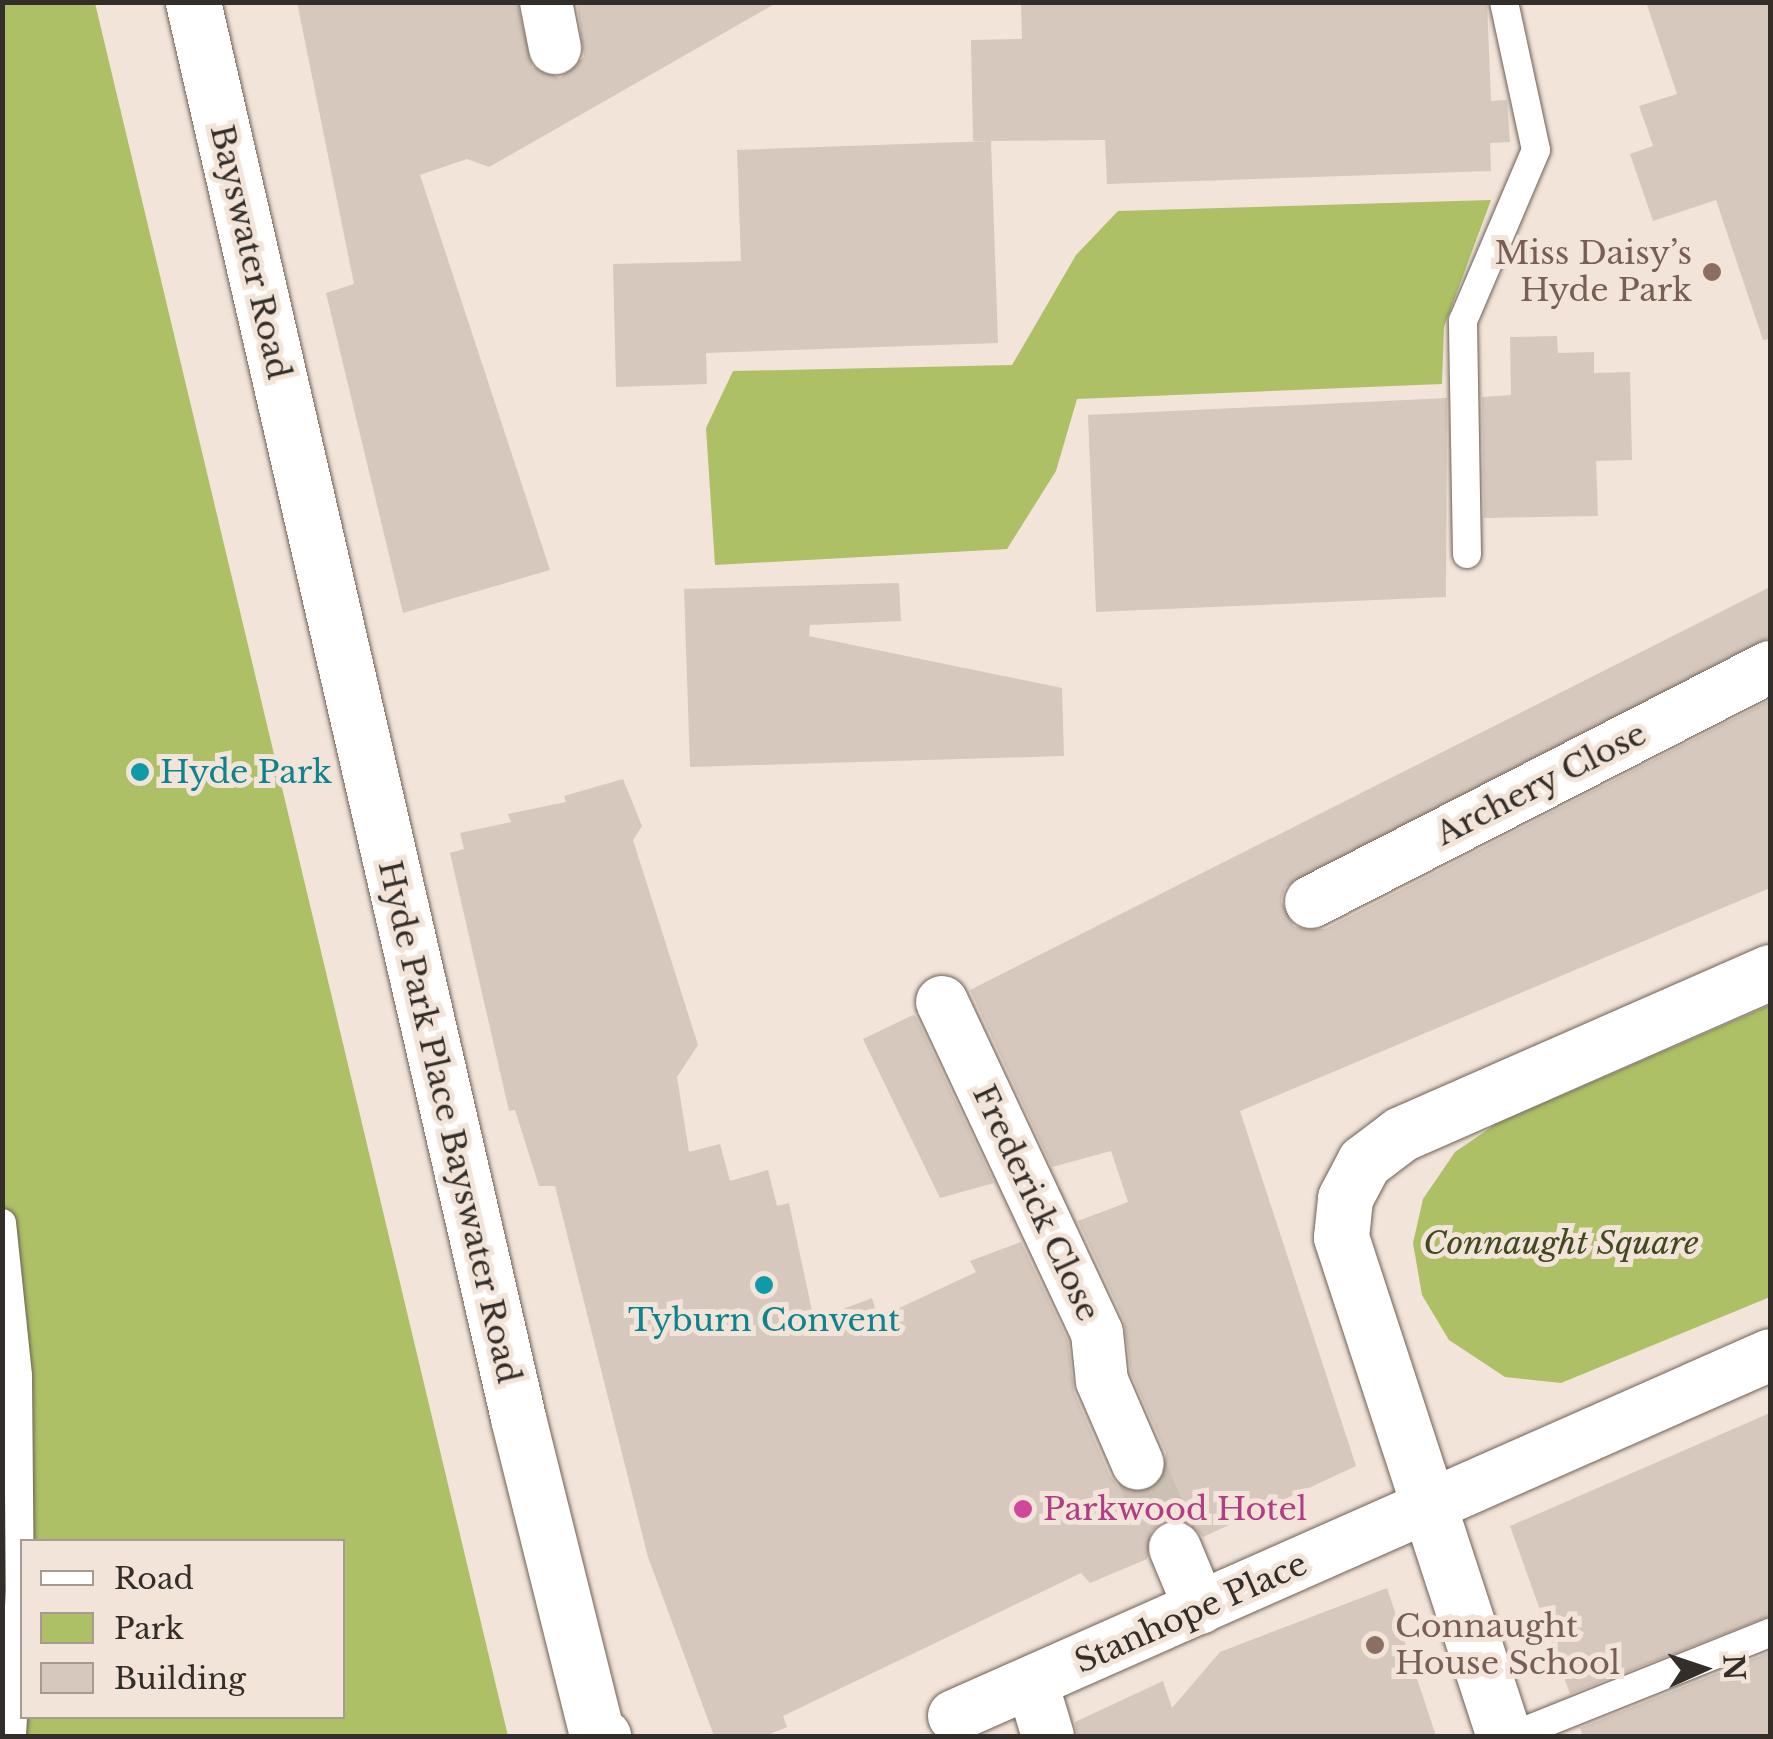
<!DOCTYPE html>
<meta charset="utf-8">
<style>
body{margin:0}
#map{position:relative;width:1773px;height:1739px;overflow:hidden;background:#f2e4d8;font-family:"Libre Baskerville",serif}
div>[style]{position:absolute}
.green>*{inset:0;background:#adc066}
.building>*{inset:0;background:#d6c8bc}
.minor-tunnel>*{height:52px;margin-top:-26px;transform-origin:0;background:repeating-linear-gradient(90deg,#ccc0b5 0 52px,transparent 0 78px)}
.roads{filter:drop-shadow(0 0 2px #6e6157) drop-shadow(0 0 2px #6e6157)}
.service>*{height:28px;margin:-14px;padding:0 14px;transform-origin:14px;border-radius:14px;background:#fff}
.minor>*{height:52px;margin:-26px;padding:0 26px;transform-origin:26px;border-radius:26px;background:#fff}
.tertiary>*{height:55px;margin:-27.5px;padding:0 27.5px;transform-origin:27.5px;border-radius:27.5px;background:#fff}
.primary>*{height:55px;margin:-27.5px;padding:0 27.5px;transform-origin:27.5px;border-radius:27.5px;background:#fff}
.dots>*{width:28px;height:28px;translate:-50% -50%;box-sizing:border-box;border:5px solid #f2e4d8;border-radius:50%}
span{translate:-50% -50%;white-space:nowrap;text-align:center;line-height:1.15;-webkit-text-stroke:10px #f2e4d8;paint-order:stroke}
.street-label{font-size:32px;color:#332e29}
.education-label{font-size:32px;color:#785e54}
.right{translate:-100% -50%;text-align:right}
.left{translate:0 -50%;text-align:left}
.culture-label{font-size:32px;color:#0d838f}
.park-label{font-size:32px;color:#414920;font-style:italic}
.hotel-label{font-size:32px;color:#b23c85}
.frame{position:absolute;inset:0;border:5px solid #332e29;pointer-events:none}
.legend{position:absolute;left:20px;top:1539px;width:325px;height:180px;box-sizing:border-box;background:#f2e4d8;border:2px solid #a69b92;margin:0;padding:12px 18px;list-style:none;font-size:30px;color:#332e29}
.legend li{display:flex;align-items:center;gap:20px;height:50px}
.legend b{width:50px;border:2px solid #a69b92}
.north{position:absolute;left:1653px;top:1619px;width:100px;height:100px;-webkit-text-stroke:8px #f2e4d8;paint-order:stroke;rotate:87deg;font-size:28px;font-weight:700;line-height:40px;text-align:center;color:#332e29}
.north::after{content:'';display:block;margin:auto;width:35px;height:45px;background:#332e29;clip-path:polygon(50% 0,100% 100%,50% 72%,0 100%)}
</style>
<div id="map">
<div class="green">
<div style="clip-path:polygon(evenodd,3px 3px,95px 3px,508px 1736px,3px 1736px,3px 3px,22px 1542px,342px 1542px,342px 1716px,22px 1716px,22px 1542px)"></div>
<div style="clip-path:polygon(1491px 200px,1444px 327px,1442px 384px,1077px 399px,1056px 471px,1007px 549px,715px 565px,706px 428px,733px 371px,1012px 365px,1076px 255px,1118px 211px)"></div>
<div style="clip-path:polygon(1770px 1005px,1770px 1297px,1561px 1383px,1505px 1377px,1449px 1340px,1422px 1295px,1413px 1243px,1423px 1199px,1455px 1152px,1496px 1124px)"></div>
</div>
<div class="building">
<div style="clip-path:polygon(297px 2px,517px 2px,532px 67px,560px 78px,584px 57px,577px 3px,778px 2px,489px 167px,467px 159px,420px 175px,550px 570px,403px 613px,326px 293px,354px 284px)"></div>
<div style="clip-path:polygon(1487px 2px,1491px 101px,1507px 100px,1510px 142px,1490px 143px,1491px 171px,1107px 184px,1105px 140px,973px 141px,971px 40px,1022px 39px,1021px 4px)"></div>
<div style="clip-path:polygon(1646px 2px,1770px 2px,1770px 339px,1763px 340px,1716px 200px,1653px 221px,1630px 154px,1653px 146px,1639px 106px,1677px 94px)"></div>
<div style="clip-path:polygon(991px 141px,998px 343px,706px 353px,707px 384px,616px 387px,613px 264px,741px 261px,737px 150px)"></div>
<div style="clip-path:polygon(1557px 336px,1558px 353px,1594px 352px,1594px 373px,1630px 372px,1632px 460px,1596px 461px,1598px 516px,1484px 518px,1482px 397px,1511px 395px,1510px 337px)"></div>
<div style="clip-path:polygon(1447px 398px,1446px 597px,1096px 612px,1088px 415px)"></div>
<div style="clip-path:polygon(899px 583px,901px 621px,810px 625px,809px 636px,1062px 688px,1064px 756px,690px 767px,684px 589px)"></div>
<div style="clip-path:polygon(1770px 587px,1770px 637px,1285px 887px,1281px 901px,1294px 927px,1325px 929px,1770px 700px,1770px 888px,1240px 1111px,1356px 1466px,1203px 1537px,1192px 1524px,1164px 1520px,1151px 1531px,1147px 1559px,1090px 1583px,1081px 1573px,783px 1716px,787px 1727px,765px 1736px,714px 1736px,648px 1557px,555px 1186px,539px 1186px,515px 1110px,509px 1111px,450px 853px,464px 849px,460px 833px,511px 822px,508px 814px,566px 802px,564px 796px,623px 779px,642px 826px,633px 840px,698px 1045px,677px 1077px,689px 1152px,720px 1144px,730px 1181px,768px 1170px,777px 1206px,789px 1203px,814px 1320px,872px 1298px,878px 1318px,976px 1272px,970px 1261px,1021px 1242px,1068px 1341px,1074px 1392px,1110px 1476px,1121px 1489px,1149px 1492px,1163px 1481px,1166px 1453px,1131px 1373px,1124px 1320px,1078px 1221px,1128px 1202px,1111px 1151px,1052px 1167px,970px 990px)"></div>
<div style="clip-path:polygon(913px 1015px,916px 1017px,994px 1183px,940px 1198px,863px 1039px)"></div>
<div style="clip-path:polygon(1770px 1413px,1770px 1616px,1570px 1694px,1510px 1526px)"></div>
<div style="clip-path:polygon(1387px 1588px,1436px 1736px,1077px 1736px,1075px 1722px,1163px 1681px,1172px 1708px,1220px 1652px)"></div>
<div style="clip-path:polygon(1770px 1652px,1770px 1736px,1583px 1736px,1580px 1728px)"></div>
</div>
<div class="minor-tunnel">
<div style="left:1138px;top:1464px;width:92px;rotate:66.2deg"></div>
</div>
<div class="roads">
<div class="service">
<div style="left:1467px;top:554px;width:233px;rotate:-91deg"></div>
<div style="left:1463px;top:321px;width:186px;rotate:-66.9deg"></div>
<div style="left:1536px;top:150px;width:151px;rotate:-102.2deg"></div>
<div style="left:2px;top:1223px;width:154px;rotate:84deg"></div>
<div style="left:18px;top:1376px;width:212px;rotate:89.5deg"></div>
<div style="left:20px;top:1588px;width:148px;rotate:93.1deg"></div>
<div style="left:1512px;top:1736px;width:278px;rotate:-21.8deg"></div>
</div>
<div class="minor">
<div style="left:546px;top:2px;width:47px;rotate:78.9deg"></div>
<div style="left:1311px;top:902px;width:516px;rotate:-27.11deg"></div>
<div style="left:942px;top:1002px;width:365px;rotate:64.9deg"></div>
<div style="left:1097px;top:1333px;width:48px;rotate:84.1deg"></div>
<div style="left:1102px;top:1381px;width:90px;rotate:66.6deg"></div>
<div style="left:1175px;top:1548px;width:65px;rotate:67.4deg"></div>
<div style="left:1032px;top:1683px;width:55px;rotate:73.2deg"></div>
<div style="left:954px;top:1716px;width:892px;rotate:-23.86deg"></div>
</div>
<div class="tertiary">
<div style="left:1504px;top:1736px;width:525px;rotate:-108.09deg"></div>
<div style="left:1341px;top:1237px;width:39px;rotate:-84deg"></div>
<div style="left:1345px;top:1198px;width:41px;rotate:-62.2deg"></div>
<div style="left:1364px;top:1162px;width:46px;rotate:-37.1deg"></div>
<div style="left:1401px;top:1134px;width:403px;rotate:-23.7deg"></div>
</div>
<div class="primary">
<div style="left:193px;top:2px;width:1453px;rotate:77.07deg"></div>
<div style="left:518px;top:1418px;width:323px;rotate:76deg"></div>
<div style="left:596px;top:1731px;width:9px;rotate:36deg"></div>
</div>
</div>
<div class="dots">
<div style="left:1712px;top:272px;background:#8d6e63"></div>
<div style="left:140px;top:772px;background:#0f9aa8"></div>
<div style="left:764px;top:1285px;background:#0f9aa8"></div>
<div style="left:1023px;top:1509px;background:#d1479c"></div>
<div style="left:1375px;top:1645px;background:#8d6e63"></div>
</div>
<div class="street-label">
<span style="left:250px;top:252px;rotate:77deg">Bayswater Road</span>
<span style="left:1541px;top:784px;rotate:-27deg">Archery Close</span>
<span style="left:449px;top:1122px;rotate:77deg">Hyde Park Place Bayswater Road</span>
<span style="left:1036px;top:1203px;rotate:65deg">Frederick Close</span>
<span style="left:1191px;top:1613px;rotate:-24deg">Stanhope Place</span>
</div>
<div class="education-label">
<span class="right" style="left:1692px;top:272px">Miss Daisy’s<br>Hyde Park</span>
<span class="left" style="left:1395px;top:1645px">Connaught<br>House School</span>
</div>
<div class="culture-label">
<span class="left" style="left:160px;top:772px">Hyde Park</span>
<span style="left:764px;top:1320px">Tyburn Convent</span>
</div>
<div class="park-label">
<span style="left:1561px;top:1243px">Connaught Square</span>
</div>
<div class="hotel-label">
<span class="left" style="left:1043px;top:1509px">Parkwood Hotel</span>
</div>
<div class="frame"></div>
<ul class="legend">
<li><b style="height:12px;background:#fff"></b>Road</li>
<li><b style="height:28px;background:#adc066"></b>Park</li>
<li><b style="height:28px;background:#d6c8bc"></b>Building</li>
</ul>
<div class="north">N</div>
</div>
